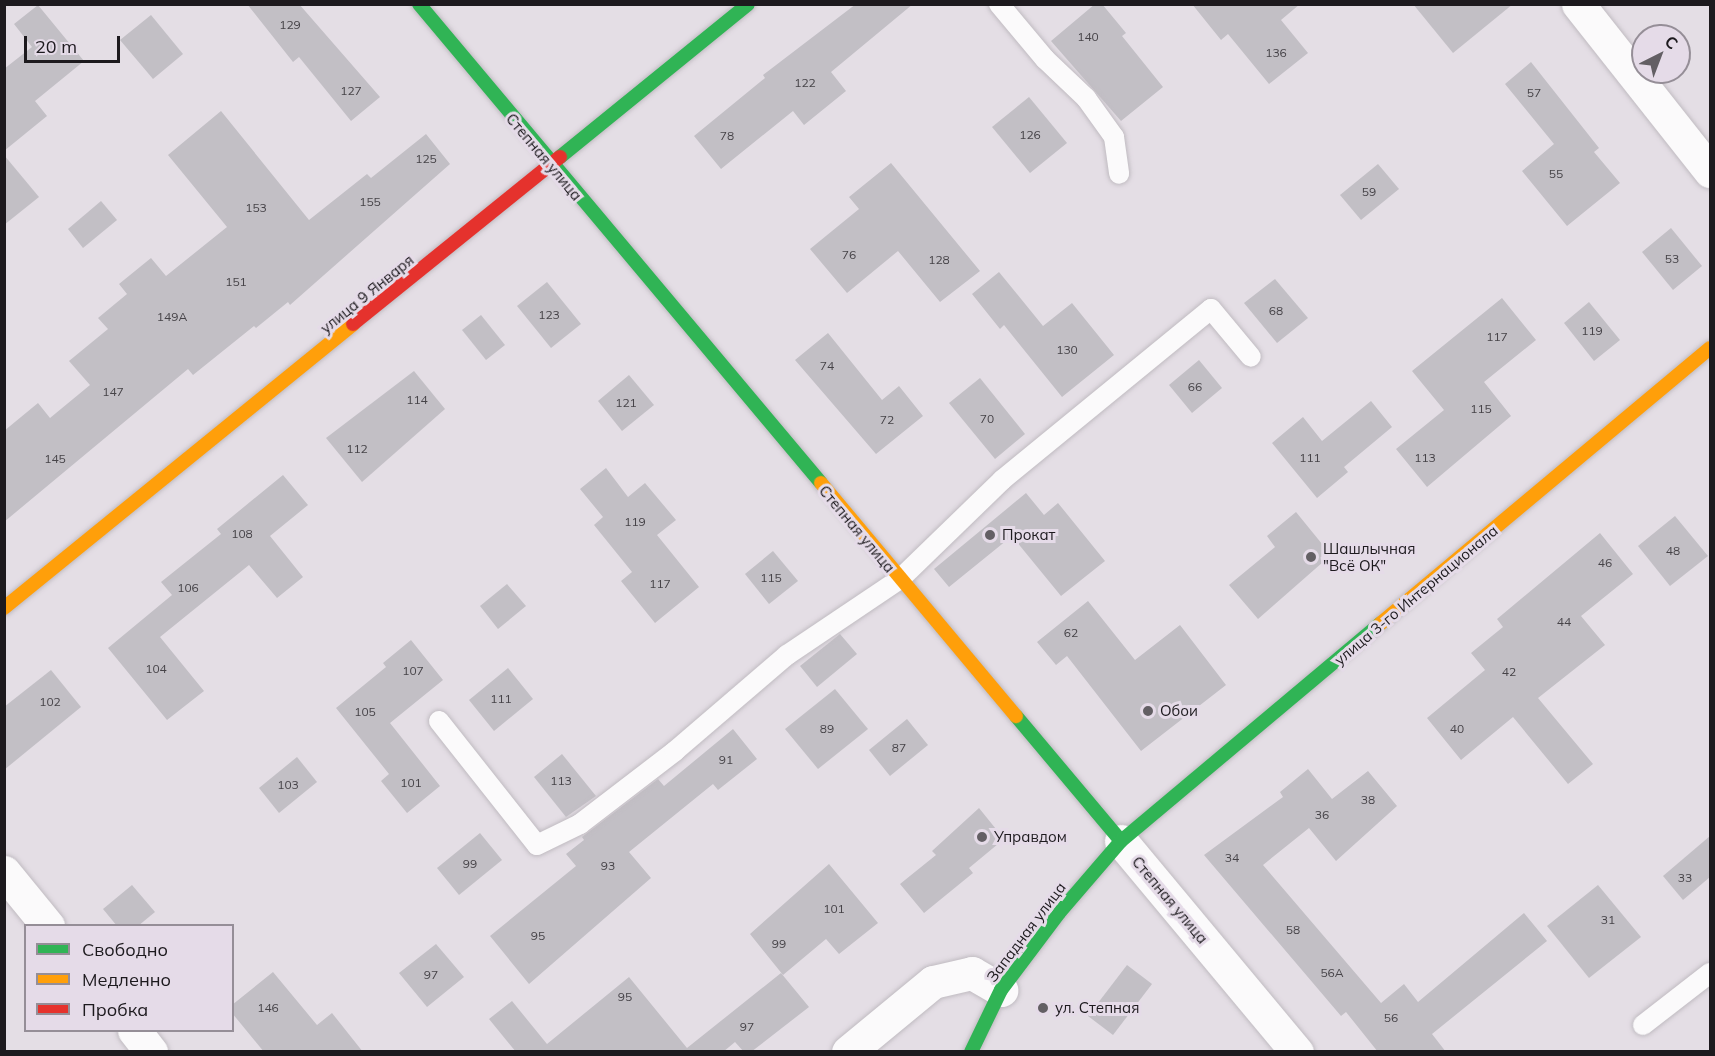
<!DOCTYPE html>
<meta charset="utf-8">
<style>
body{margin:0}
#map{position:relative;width:1715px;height:1056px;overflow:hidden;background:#e4dee5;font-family:Mulish,sans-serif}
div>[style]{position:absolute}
.building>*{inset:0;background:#c2bfc5}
.roads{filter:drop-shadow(0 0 2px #c0bbc1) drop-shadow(0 0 2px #c0bbc1)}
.lane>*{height:20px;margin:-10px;padding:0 10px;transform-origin:10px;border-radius:10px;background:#fbfafb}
.street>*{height:33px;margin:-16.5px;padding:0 16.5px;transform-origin:16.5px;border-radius:16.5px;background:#fbfafb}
.fast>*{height:14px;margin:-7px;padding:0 7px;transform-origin:7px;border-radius:7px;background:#30b455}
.slow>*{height:14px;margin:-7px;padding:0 7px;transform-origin:7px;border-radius:7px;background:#ff9f0a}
.jam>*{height:14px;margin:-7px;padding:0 7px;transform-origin:7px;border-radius:7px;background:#e5322d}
.dots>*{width:16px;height:16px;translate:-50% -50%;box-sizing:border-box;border:3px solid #e5dbe8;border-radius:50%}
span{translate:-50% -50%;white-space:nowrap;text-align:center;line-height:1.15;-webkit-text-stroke:6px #e5dbe8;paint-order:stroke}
.number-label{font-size:12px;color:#464348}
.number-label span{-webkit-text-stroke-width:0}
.street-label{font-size:15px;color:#1d1a1e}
.poi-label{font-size:15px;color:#1d1a1e}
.left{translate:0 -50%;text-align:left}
.frame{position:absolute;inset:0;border:6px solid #1d1a1e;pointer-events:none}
.legend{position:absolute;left:24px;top:924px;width:210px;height:108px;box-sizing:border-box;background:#e5dbe8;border:2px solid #958e97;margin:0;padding:8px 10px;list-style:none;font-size:18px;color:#1d1a1e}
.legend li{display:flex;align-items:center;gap:12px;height:30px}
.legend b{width:30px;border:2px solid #958e97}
.north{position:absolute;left:1631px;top:24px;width:60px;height:60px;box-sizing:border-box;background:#e5dbe8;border:2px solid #958e97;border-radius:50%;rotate:42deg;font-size:16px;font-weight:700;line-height:24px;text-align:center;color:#1d1a1e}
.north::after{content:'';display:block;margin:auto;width:21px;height:27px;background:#635f64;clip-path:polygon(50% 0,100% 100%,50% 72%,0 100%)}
.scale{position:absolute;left:24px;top:36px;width:96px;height:27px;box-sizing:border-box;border:3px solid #1d1a1e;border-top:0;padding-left:8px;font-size:18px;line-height:21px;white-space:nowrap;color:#1d1a1e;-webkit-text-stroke:4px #e5dbe8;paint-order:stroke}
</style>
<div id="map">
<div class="building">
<div style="clip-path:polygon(247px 4px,299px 4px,380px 97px,351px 121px,299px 57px,293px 62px)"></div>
<div style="clip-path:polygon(856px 4px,913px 4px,831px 72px,846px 91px,804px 125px,793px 111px,721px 169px,694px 136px,765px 78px,763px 75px)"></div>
<div style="clip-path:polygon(1095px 4px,1102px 4px,1126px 33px,1122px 36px,1163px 87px,1121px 121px,1051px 41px)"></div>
<div style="clip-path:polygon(1192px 4px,1300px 4px,1281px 20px,1308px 53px,1269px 84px,1228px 34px,1221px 40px)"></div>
<div style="clip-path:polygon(1413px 4px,1513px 4px,1453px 53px)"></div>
<div style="clip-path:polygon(38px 5px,84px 61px,35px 101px,47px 116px,4px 151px,4px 69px,32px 47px,14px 24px)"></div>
<div style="clip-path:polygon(151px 15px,183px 54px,153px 79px,120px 40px)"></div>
<div style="clip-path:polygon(1531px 62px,1599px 148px,1594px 152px,1620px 183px,1567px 226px,1522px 171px,1554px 144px,1505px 84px)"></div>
<div style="clip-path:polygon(1029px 97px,1067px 143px,1030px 173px,992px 127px)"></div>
<div style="clip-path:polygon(221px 111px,309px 220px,367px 174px,371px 178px,426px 134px,450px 164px,290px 305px,288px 302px,256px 328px,254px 326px,193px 375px,188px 369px,4px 522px,4px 431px,38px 403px,50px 418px,90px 385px,69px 361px,108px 329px,98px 318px,127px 294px,119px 284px,151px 258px,166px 276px,227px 227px,168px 155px)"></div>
<div style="clip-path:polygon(4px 155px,39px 197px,4px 225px)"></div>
<div style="clip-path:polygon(891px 163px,980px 271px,940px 302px,898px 251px,847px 293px,810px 249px,859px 209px,849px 197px)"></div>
<div style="clip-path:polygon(1378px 164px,1399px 189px,1361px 220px,1340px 195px)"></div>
<div style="clip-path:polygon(101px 201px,117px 220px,83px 248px,68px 229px)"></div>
<div style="clip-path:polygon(1671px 228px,1702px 266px,1673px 290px,1642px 252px)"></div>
<div style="clip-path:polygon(999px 272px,1043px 326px,1072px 303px,1114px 355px,1062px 397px,1004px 325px,1000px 329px,972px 294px)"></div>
<div style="clip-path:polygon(1275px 279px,1308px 318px,1277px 343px,1244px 303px)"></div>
<div style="clip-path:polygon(547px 282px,581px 324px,551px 348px,517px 306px)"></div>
<div style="clip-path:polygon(1502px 298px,1536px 340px,1484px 382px,1511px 416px,1427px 487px,1396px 449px,1444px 410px,1412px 371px)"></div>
<div style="clip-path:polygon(1589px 302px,1620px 340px,1594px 361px,1564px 323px)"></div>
<div style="clip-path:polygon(481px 315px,505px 345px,486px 360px,462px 330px)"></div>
<div style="clip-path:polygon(828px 333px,882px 400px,899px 386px,923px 416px,876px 454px,795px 360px)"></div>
<div style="clip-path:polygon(1199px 360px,1222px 388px,1192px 413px,1169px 385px)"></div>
<div style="clip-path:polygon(414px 371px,445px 409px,362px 482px,326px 438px)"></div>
<div style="clip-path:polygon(629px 375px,654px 405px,622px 431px,598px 401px)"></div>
<div style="clip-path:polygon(980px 378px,1025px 434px,995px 459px,949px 403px)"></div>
<div style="clip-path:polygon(1371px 401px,1392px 427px,1344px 467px,1348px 472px,1317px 498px,1272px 443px,1303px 417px,1322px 441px)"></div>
<div style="clip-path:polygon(606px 468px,628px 497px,645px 483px,676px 520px,657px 535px,699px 587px,655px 623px,621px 581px,632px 572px,594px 525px,603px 517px,580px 489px)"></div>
<div style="clip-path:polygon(283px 475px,308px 505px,270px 536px,303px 577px,277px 598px,249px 565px,160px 637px,204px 691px,167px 720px,108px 648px,172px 595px,161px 582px,221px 534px,217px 529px)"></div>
<div style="clip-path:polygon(1026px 493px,1044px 515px,1058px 503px,1105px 561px,1061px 596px,1012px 536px,949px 587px,934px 569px)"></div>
<div style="clip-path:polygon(1296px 512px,1331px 555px,1258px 619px,1229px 585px,1275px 547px,1267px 536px)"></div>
<div style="clip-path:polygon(1675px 516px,1708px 556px,1670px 586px,1638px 546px)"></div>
<div style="clip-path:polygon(1600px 533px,1633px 574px,1581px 616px,1605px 645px,1538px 698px,1593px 764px,1568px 784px,1513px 717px,1461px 760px,1427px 718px,1485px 670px,1471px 653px,1503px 627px,1497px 619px)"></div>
<div style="clip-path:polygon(773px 551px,798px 581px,769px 604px,745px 574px)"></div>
<div style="clip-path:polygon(507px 584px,526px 606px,498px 629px,480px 606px)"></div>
<div style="clip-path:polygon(1088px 601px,1135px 660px,1180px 625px,1226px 685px,1141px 751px,1067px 656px,1056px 665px,1037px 642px)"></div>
<div style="clip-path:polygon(840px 634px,857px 654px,817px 687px,800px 666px)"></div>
<div style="clip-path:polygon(411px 640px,443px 680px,390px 723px,440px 786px,407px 813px,381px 781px,389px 774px,336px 708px,386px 667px,383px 663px)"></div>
<div style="clip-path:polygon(508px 668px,533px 699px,494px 731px,469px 700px)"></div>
<div style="clip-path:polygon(51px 670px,81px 707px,4px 770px,4px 707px)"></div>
<div style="clip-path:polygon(835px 689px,868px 729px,818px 769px,785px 729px)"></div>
<div style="clip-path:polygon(907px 719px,928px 745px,890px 776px,869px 750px)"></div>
<div style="clip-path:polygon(733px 729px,757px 759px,718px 790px,713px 784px,629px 852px,651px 878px,529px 984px,490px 936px,576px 866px,566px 854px,584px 840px,582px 837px,658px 779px,664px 786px)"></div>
<div style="clip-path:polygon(562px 754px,596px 796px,566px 817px,534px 777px)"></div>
<div style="clip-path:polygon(297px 757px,317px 782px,279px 813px,259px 788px)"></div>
<div style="clip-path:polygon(1308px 769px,1332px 799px,1368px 771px,1397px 806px,1336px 861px,1309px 828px,1263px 865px,1381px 1003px,1404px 984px,1418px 1002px,1524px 913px,1547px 941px,1432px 1034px,1446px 1052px,1378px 1052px,1346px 1012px,1341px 1016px,1204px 855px,1283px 797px,1280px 792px)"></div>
<div style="clip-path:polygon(979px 808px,1004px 839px,969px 868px,973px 873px,924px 913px,900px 884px,936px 855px,932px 851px)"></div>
<div style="clip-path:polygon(480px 833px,502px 860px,459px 895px,437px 868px)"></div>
<div style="clip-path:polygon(1710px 836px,1710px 877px,1683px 900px,1663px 876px)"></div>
<div style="clip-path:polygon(829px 864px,878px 923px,839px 954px,826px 939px,783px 975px,750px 934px)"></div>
<div style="clip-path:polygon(132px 885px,155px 912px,138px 926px,117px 926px,103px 909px)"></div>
<div style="clip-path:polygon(1598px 885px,1641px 937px,1589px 978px,1547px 926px)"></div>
<div style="clip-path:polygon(436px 944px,464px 977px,427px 1007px,399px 973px)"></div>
<div style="clip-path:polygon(1127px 965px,1152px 984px,1113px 1035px,1088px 1016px)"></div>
<div style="clip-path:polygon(273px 972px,317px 1025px,332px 1013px,363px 1052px,264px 1052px,232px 1013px,232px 1005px)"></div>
<div style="clip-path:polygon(781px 973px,809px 1007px,751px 1052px,744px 1052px,735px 1042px,723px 1052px,516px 1052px,489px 1019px,512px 1001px,547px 1044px,629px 977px,687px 1048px)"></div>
</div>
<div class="roads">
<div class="lane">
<div style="left:999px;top:4px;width:72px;rotate:50.1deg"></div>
<div style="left:1045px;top:59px;width:57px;rotate:43.6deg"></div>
<div style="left:1086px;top:98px;width:48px;rotate:54.3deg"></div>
<div style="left:1114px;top:137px;width:37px;rotate:82deg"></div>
<div style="left:439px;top:721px;width:158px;rotate:51.7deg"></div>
<div style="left:537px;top:845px;width:48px;rotate:-26deg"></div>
<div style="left:580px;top:824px;width:120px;rotate:-37.5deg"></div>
<div style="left:675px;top:751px;width:148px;rotate:-40.6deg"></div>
<div style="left:787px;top:655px;width:136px;rotate:-33.9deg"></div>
<div style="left:900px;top:579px;width:142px;rotate:-44.1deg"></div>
<div style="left:1002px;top:480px;width:270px;rotate:-39.3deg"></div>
<div style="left:1211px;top:309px;width:62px;rotate:50.2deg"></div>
<div style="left:1643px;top:1025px;width:85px;rotate:-37.8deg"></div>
</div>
<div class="street">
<div style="left:1578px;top:4px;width:213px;rotate:51.7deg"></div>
<div style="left:1121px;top:841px;width:275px;rotate:50.2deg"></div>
<div style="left:4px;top:872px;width:70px;rotate:50.8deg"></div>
<div style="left:134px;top:1030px;width:28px;rotate:52deg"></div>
<div style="left:848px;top:1052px;width:110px;rotate:-39.5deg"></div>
<div style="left:933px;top:982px;width:40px;rotate:-13deg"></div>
<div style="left:972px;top:973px;width:34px;rotate:30deg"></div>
</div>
<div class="fast">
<div style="left:419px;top:4px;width:625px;rotate:49.99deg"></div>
<div style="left:560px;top:157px;width:242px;rotate:-39.1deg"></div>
<div style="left:1016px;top:716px;width:163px;rotate:50deg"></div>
<div style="left:971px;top:1052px;width:69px;rotate:-64.2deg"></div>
<div style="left:1001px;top:990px;width:96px;rotate:-53deg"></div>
<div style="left:1059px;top:913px;width:95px;rotate:-49.3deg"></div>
<div style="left:1121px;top:841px;width:338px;rotate:-40deg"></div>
</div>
<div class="slow">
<div style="left:821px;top:483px;width:304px;rotate:50.1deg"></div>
<div style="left:4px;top:608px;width:450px;rotate:-39.1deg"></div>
<div style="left:1380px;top:624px;width:430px;rotate:-39.9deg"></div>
</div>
<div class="jam">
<div style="left:353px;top:324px;width:266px;rotate:-38.9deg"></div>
</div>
</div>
<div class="dots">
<div style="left:990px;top:535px;background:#635f64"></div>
<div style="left:1311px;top:557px;background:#635f64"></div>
<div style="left:1148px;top:711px;background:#635f64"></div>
<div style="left:982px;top:837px;background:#635f64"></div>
<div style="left:1043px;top:1008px;background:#635f64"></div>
</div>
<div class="number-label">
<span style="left:290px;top:25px">129</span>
<span style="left:1088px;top:37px">140</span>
<span style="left:1276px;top:53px">136</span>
<span style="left:805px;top:83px">122</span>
<span style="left:351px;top:91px">127</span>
<span style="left:1534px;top:93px">57</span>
<span style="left:1030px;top:135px">126</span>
<span style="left:727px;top:136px">78</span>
<span style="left:426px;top:159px">125</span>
<span style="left:1556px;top:174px">55</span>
<span style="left:1369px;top:192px">59</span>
<span style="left:370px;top:202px">155</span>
<span style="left:256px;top:208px">153</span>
<span style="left:849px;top:255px">76</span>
<span style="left:1672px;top:259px">53</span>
<span style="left:939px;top:260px">128</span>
<span style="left:236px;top:282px">151</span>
<span style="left:1276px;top:311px">68</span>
<span style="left:549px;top:315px">123</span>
<span style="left:172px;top:317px">149А</span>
<span style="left:1592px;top:331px">119</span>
<span style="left:1497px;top:337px">117</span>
<span style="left:1067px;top:350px">130</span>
<span style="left:827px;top:366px">74</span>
<span style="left:1195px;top:387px">66</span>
<span style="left:113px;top:392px">147</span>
<span style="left:417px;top:400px">114</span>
<span style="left:626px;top:403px">121</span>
<span style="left:1481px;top:409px">115</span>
<span style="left:987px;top:419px">70</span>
<span style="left:887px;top:420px">72</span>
<span style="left:357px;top:449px">112</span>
<span style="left:1310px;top:458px">111</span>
<span style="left:1425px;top:458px">113</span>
<span style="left:55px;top:459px">145</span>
<span style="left:635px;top:522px">119</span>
<span style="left:242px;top:534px">108</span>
<span style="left:1673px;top:551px">48</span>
<span style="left:1605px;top:563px">46</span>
<span style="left:771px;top:578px">115</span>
<span style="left:660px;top:584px">117</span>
<span style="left:188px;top:588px">106</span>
<span style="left:1564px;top:622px">44</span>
<span style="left:1071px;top:633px">62</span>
<span style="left:156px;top:669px">104</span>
<span style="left:413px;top:671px">107</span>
<span style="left:1509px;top:672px">42</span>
<span style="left:501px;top:699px">111</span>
<span style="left:50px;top:702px">102</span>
<span style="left:365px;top:712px">105</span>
<span style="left:827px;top:729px">89</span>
<span style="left:1457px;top:729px">40</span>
<span style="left:899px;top:748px">87</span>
<span style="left:726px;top:760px">91</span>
<span style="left:561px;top:781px">113</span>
<span style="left:411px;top:783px">101</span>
<span style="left:288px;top:785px">103</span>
<span style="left:1368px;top:800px">38</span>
<span style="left:1322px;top:815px">36</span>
<span style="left:1232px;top:858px">34</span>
<span style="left:470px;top:864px">99</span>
<span style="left:608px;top:866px">93</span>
<span style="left:1685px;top:878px">33</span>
<span style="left:834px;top:909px">101</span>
<span style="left:1608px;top:920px">31</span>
<span style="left:1293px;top:930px">58</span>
<span style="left:538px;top:936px">95</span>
<span style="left:779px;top:944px">99</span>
<span style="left:1332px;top:973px">56А</span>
<span style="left:431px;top:975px">97</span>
<span style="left:625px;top:997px">95</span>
<span style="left:268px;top:1008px">146</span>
<span style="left:1391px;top:1018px">56</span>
<span style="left:747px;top:1027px">97</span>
</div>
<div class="street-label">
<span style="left:544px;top:157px;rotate:50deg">Степная улица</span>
<span style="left:367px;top:294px;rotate:-39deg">улица 9 Января</span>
<span style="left:857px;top:529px;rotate:50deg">Степная улица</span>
<span style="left:1416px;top:595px;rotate:-40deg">улица 3-го Интернационала</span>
<span style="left:1170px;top:900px;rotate:50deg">Степная улица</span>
<span style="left:1026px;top:932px;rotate:-53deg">Западная улица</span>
</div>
<div class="poi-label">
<span class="left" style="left:1002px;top:535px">Прокат</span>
<span class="left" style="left:1323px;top:557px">Шашлычная<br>"Всё ОК"</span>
<span class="left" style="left:1160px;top:711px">Обои</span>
<span class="left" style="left:994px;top:837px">Управдом</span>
<span class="left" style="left:1055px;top:1008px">ул. Степная</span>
</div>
<div class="frame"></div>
<ul class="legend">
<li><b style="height:8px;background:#30b455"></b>Свободно</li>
<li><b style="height:8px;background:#ff9f0a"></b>Медленно</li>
<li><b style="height:8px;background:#e5322d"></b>Пробка</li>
</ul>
<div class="north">С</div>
<div class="scale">20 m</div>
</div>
